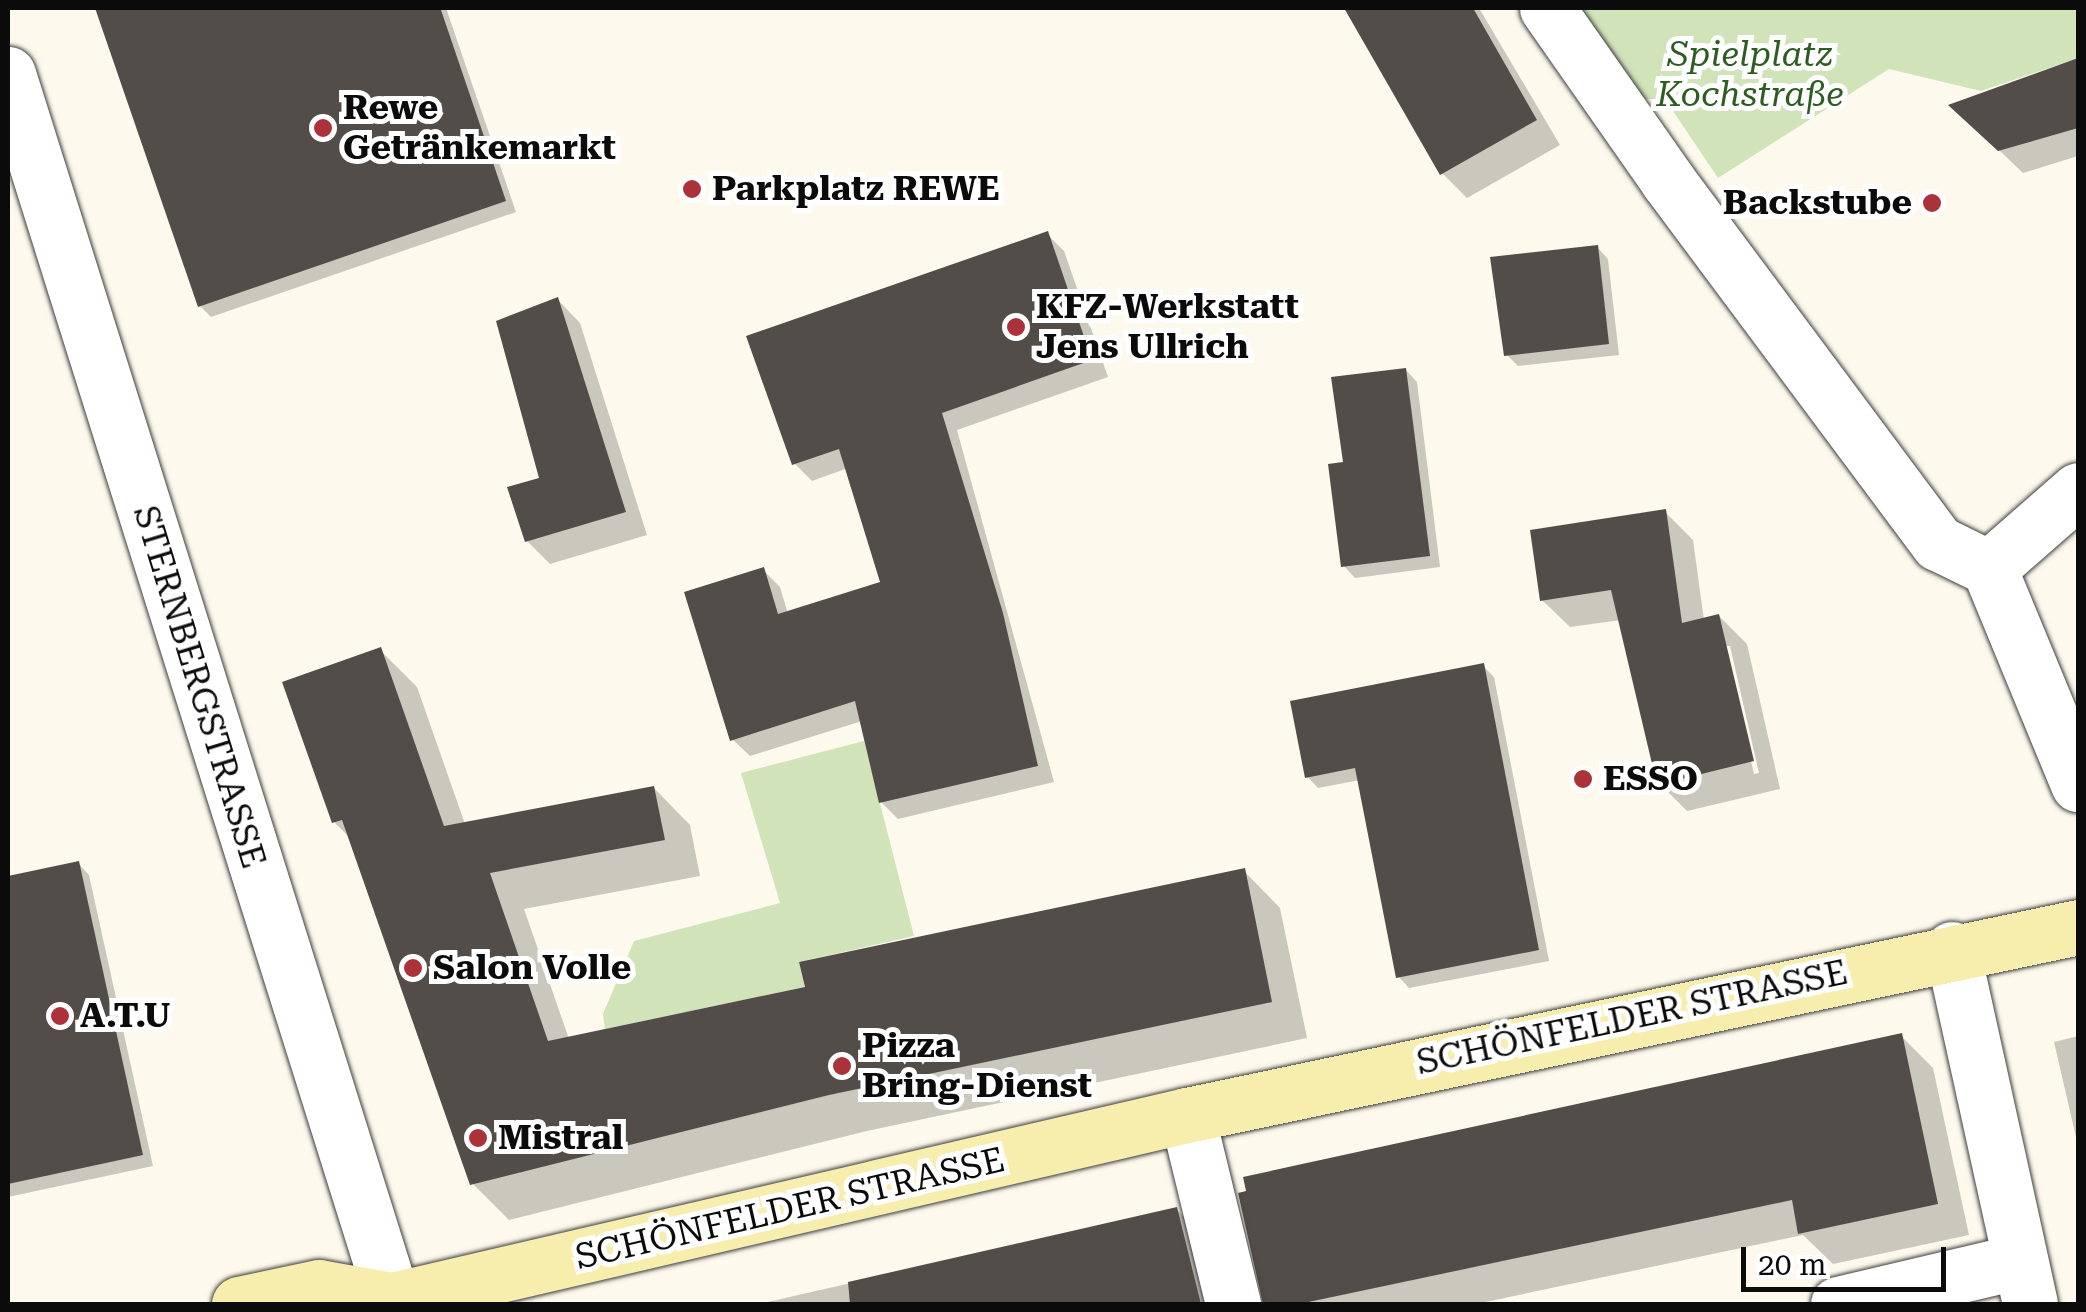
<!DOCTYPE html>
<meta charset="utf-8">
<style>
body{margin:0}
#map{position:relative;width:2086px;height:1312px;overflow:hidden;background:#fdf9ec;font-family:"Roboto Serif",serif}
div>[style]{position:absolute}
.green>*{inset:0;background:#d0e3b9}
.shadow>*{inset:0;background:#0003}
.building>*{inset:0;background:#534d49}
.roads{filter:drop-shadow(0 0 2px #3e3e3e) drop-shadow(0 0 2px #3e3e3e)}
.minor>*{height:55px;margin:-27.5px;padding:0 27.5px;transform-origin:27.5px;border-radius:27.5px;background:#fff}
.secondary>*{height:55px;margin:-27.5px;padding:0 27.5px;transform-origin:27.5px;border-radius:27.5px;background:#f7edad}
.dots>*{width:28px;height:28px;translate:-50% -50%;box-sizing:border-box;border:5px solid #fff;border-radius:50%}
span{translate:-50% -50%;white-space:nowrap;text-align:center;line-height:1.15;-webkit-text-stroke:10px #fff;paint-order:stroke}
.park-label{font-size:35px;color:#2f5c23;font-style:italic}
.poi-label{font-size:35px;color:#0b0b0b;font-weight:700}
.left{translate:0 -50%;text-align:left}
.right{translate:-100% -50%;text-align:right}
.street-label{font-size:35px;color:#0b0b0b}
.frame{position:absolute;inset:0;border:10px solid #0b0b0b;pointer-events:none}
.scale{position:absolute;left:1741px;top:1247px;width:205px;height:45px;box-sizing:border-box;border:5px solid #0b0b0b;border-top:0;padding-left:12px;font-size:30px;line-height:35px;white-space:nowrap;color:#0b0b0b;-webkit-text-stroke:8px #fff;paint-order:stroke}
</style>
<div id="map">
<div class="green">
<div style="clip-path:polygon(1560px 8px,2078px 8px,2078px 58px,1981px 91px,1889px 69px,1718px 178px,1665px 99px,1623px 99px)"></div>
<div style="clip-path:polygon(864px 741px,914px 936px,799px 962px,805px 987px,605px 1029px,603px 1014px,634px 941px,780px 903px,741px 773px)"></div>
</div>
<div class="shadow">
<div style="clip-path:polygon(98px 8px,446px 8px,516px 212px,211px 317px,200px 306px)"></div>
<div style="clip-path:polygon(1347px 8px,1479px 8px,1560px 145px,1467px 198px,1442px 173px)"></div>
<div style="clip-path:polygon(2078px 61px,2078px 156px,2023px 173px,1953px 106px)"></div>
<div style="clip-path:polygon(1047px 234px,1064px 251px,1108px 377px,957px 430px,1054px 782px,898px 819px,881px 802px,862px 721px,750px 756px,732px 739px,763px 570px,780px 587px,788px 614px,883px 584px,848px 468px,812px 481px,795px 464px)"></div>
<div style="clip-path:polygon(1597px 247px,1608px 259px,1619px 355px,1518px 366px,1507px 355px)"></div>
<div style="clip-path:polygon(558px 300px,580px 323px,647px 535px,550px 564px,527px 541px,542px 480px)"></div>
<div style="clip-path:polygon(1406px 370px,1417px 382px,1440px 567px,1355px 578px,1344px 566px,1346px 464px)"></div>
<div style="clip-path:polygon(evenodd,1665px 512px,1693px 540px,1704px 620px,1719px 616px,1747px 644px,1780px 789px,1687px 811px,1659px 783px,1621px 620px,1570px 627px,1542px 600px,1665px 512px,1724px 646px,1730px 646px,1759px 773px,1754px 774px,1724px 646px)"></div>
<div style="clip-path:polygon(380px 650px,417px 687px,465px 824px,654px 788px,690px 825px,700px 876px,524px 909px,569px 1039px,808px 989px,1244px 871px,1280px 908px,1307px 1038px,867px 1131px,509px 1220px,473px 1184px,351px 839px,334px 822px)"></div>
<div style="clip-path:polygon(1483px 666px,1494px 677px,1549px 961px,1409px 988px,1398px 976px,1360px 780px,1318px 788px,1307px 776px)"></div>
<div style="clip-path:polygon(78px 863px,89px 875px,153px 1166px,8px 1197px,8px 879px)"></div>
<div style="clip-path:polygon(1901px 1036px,1933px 1068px,1969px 1235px,1833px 1264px,1803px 1235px,1476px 1304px,1264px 1304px,1241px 1195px)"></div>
<div style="clip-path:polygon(2078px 1036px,2078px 1146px,2054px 1042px)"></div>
<div style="clip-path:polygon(1176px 1209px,1213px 1246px,1229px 1304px,759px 1304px)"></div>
</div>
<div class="building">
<div style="clip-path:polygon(95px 8px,441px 10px,506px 201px,198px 307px)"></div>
<div style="clip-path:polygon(1344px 8px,1473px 8px,1537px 120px,1440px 175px)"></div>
<div style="clip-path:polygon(2078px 58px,2078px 128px,1998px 151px,1948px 105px)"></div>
<div style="clip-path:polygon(1048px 231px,1092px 360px,942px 413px,1003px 613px,1038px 766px,879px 803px,855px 701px,730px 741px,684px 592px,764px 567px,778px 614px,880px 582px,839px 449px,792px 465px,746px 336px)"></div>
<div style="clip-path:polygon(1598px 245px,1609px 344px,1504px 356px,1490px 257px)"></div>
<div style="clip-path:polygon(558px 297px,626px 512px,525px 542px,507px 487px,539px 478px,496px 321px)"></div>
<div style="clip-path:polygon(1406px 368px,1430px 556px,1341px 567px,1328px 464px,1343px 462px,1331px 377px)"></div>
<div style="clip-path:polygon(1666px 509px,1682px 623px,1719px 614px,1754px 761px,1657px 785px,1611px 590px,1540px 601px,1530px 530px)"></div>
<div style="clip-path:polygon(381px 647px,444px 826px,654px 786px,665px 840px,490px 873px,548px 1041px,805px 987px,799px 962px,1245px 868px,1272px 1002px,829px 1095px,470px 1185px,342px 820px,332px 823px,282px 682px)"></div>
<div style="clip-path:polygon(1484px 663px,1539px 950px,1396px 978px,1355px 768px,1305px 778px,1290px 701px)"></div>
<div style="clip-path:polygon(79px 861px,143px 1155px,8px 1184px,8px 876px)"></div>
<div style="clip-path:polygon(1902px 1033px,1938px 1204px,1798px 1234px,1792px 1200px,1299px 1304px,1263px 1304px,1238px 1193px,1246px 1191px,1243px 1177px)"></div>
<div style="clip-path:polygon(1177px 1207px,1201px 1304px,850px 1304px,848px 1282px)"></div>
</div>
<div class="roads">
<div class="minor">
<div style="left:1547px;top:8px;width:211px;rotate:55deg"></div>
<div style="left:1668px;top:181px;width:452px;rotate:53.3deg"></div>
<div style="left:1938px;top:543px;width:57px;rotate:26.1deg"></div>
<div style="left:1989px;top:568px;width:234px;rotate:67.6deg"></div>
<div style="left:8px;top:74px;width:1289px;rotate:72.58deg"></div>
<div style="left:1989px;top:568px;width:118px;rotate:-41.2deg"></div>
<div style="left:1952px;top:949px;width:363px;rotate:77.6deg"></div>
<div style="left:1187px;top:1115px;width:195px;rotate:76.3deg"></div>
<div style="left:1838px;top:1304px;width:187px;rotate:-13.3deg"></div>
</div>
<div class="secondary">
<div style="left:239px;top:1304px;width:82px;rotate:-12deg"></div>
<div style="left:319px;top:1287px;width:74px;rotate:10.1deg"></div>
<div style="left:392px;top:1300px;width:816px;rotate:-13.1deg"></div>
<div style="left:1187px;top:1115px;width:911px;rotate:-11.91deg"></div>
</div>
</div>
<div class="dots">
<div style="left:323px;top:128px;background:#ac323a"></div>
<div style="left:692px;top:189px;background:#ac323a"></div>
<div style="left:1932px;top:203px;background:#ac323a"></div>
<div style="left:1016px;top:327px;background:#ac323a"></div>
<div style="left:1583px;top:779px;background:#ac323a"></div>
<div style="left:413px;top:968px;background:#ac323a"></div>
<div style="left:60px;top:1016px;background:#ac323a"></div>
<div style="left:842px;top:1066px;background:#ac323a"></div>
<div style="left:478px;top:1138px;background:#ac323a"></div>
</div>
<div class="park-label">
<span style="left:1750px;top:75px">Spielplatz<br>Kochstraße</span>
</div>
<div class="poi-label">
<span class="left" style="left:343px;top:128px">Rewe<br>Getränkemarkt</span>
<span class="left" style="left:712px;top:189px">Parkplatz REWE</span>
<span class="right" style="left:1912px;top:203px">Backstube</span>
<span class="left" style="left:1036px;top:327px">KFZ-Werkstatt<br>Jens Ullrich</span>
<span class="left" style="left:1603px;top:779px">ESSO</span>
<span class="left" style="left:433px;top:968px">Salon Volle</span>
<span class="left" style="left:80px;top:1016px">A.T.U</span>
<span class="left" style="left:862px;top:1066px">Pizza<br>Bring-Dienst</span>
<span class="left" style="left:498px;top:1138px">Mistral</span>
</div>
<div class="street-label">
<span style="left:199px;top:687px;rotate:73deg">STERNBERGSTRASSE</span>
<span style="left:1632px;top:1018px;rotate:-12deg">SCHÖNFELDER STRASSE</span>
<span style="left:790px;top:1209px;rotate:-13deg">SCHÖNFELDER STRASSE</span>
</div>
<div class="frame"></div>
<div class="scale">20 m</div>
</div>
